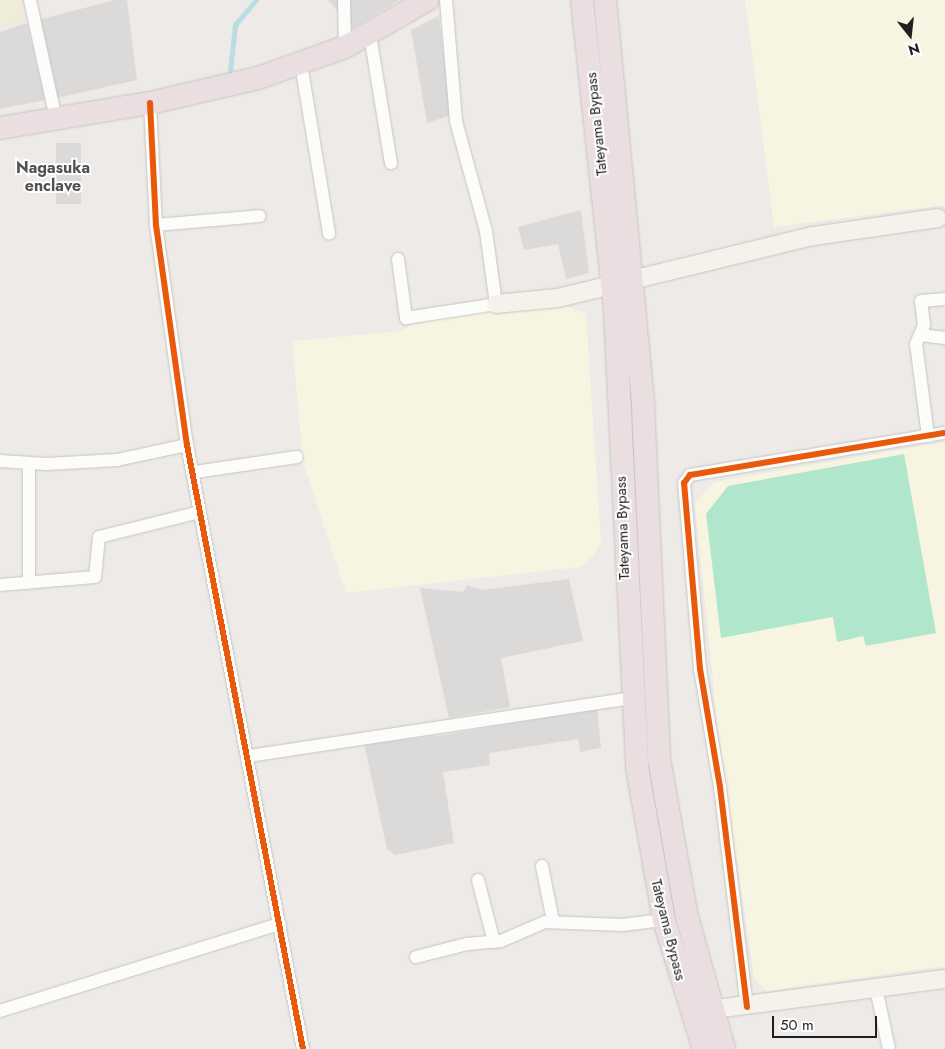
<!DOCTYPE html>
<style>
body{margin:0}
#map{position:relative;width:945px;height:1049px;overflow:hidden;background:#edeae7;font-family:Jost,sans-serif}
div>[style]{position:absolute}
.residential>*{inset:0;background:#dcdad9}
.education>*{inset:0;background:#f7f4e2}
.farmland>*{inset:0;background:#efedd9}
.pitch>*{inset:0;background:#b0e6cb}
.stream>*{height:4.5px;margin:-2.25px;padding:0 2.25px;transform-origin:2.25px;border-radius:2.25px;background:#b8dde2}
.roads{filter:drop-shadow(0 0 1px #c6c5c3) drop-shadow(0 0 1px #c6c5c3)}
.street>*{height:12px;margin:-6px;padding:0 6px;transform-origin:6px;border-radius:6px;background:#fcfcfb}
.secondary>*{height:18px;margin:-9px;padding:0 9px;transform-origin:9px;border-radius:9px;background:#f4f2ea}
.highway>*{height:22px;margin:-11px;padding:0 11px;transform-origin:11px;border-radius:11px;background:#eadee1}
.cycleway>*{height:6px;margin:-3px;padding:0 3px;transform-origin:3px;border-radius:3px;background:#e8590c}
span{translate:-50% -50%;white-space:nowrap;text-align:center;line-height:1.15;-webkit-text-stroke:4px #fff;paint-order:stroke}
.street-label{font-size:15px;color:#1f1f1f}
.neighbourhood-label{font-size:16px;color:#525252;font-weight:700}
.north{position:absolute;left:885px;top:10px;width:50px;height:50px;-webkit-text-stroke:4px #fff;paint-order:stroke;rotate:164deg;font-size:14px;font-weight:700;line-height:20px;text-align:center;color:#1f1f1f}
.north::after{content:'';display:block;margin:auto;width:18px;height:22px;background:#1f1f1f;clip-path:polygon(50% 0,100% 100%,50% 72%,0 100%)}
.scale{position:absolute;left:772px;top:1016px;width:105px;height:22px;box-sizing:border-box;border:2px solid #1f1f1f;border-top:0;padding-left:6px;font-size:15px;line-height:18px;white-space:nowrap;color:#1f1f1f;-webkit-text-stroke:4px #fff;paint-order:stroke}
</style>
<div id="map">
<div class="residential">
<div style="clip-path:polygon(115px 0,127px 0,137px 80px,57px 98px,38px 20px)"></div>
<div style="clip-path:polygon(328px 0,400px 0,353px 28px)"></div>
<div style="clip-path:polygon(439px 16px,451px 115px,427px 123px,411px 30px)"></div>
<div style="clip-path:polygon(27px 23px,45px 100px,0 109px,0 32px)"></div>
<div style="clip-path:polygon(56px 143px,81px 143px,81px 204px,56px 204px)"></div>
<div style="clip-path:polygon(581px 210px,589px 273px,566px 279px,558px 244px,524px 250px,518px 227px)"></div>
<div style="clip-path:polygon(569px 579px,583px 641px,501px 658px,510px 707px,449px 718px,420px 588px,463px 592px,467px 585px,482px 590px)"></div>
<div style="clip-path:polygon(597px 709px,601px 748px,580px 752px,578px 739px,489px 753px,490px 765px,443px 772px,454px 843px,395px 855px,387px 849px,364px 743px,438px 736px)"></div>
</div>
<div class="education">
<div style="clip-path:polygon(745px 0,945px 0,945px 205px,774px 227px)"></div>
<div style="clip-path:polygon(565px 306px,586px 313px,601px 542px,594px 555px,580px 567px,346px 593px,303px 462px,292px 341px,400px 331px,439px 313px)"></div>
<div style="clip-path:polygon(945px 442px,945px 966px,767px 991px,754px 978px,717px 721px,695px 503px,714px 482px)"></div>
</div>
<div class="farmland">
<div style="clip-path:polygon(0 0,21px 0,25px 19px,0 27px)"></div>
</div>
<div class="pitch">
<div style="clip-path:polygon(904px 454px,936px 633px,866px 646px,863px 636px,837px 642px,833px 617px,721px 638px,706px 514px,728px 486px)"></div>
</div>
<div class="stream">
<div style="left:230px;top:72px;width:47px;rotate:-83.9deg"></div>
<div style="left:235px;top:25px;width:33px;rotate:-50deg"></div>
</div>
<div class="roads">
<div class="street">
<div style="left:30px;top:0;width:122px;rotate:77.7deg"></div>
<div style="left:344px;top:0;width:47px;rotate:88.8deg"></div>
<div style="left:370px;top:35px;width:130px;rotate:80.7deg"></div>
<div style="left:301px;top:64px;width:172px;rotate:80.6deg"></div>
<div style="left:150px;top:103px;width:122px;rotate:87.2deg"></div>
<div style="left:156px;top:225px;width:222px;rotate:82deg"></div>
<div style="left:187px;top:445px;width:615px;rotate:79.13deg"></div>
<div style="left:156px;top:225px;width:104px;rotate:-4.9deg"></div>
<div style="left:398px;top:259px;width:60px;rotate:82.3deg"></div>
<div style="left:406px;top:318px;width:91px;rotate:-8.8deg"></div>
<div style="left:496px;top:304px;width:74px;rotate:-97.8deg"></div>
<div style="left:486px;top:231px;width:114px;rotate:-105.3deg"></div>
<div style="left:456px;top:121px;width:121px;rotate:-94.7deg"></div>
<div style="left:921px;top:335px;width:24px;rotate:7deg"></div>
<div style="left:928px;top:436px;width:93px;rotate:-97.4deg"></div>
<div style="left:916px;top:344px;width:21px;rotate:-67deg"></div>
<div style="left:924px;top:325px;width:24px;rotate:-97deg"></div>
<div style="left:921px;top:301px;width:24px;rotate:-5deg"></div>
<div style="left:0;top:461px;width:47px;rotate:3.7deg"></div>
<div style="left:47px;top:464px;width:70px;rotate:-3.3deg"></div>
<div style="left:117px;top:460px;width:72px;rotate:-12.1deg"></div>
<div style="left:195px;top:472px;width:103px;rotate:-8.4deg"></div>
<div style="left:29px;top:582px;width:119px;rotate:-90deg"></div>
<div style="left:0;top:585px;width:95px;rotate:-4.8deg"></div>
<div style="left:95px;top:577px;width:40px;rotate:-84.3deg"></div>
<div style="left:99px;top:537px;width:104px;rotate:-13.9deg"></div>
<div style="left:249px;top:756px;width:386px;rotate:-8.6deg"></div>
<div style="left:542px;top:866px;width:56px;rotate:78.7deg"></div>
<div style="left:478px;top:880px;width:64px;rotate:75.5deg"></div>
<div style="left:416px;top:957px;width:53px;rotate:-14.3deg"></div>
<div style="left:467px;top:944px;width:34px;rotate:-5deg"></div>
<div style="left:501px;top:941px;width:48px;rotate:-23.4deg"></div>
<div style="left:545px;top:922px;width:77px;rotate:2.2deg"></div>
<div style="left:622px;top:925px;width:42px;rotate:-6.8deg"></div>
<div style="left:876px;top:988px;width:62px;rotate:78deg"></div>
<div style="left:747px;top:1007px;width:222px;rotate:-97deg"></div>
<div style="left:720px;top:787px;width:120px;rotate:-99.6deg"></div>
<div style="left:700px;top:669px;width:187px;rotate:-94.9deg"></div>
<div style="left:684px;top:483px;width:10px;rotate:-53deg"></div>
<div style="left:690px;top:475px;width:258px;rotate:-9.4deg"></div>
<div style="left:0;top:1011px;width:293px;rotate:-17.3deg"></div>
</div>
<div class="secondary">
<div style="left:496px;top:304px;width:62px;rotate:-5.5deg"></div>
<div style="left:558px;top:298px;width:262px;rotate:-13.7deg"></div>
<div style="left:813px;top:236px;width:126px;rotate:-8.2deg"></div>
<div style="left:701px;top:1011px;width:246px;rotate:-7.5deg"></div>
</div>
<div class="highway">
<div style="left:582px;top:0;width:313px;rotate:83.9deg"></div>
<div style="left:615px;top:311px;width:457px;rotate:87.2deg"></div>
<div style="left:637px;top:767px;width:155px;rotate:80deg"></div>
<div style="left:664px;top:920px;width:135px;rotate:72.8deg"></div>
<div style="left:605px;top:0;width:407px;rotate:84.6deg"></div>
<div style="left:643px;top:405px;width:354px;rotate:87.4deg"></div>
<div style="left:659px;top:759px;width:160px;rotate:80deg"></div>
<div style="left:687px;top:917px;width:137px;rotate:74.3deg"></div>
<div style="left:0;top:128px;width:152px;rotate:-9.5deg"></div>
<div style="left:150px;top:103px;width:111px;rotate:-13deg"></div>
<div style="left:258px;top:78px;width:92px;rotate:-19.6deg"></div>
<div style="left:345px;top:47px;width:95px;rotate:-29.8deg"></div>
</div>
</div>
<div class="cycleway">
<div style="left:150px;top:103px;width:122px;rotate:87.2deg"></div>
<div style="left:156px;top:225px;width:222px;rotate:82deg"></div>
<div style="left:187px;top:445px;width:615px;rotate:79.13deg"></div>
<div style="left:747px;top:1007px;width:222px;rotate:-97deg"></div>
<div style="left:720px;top:787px;width:120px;rotate:-99.6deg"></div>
<div style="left:700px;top:669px;width:187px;rotate:-94.9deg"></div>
<div style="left:684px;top:483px;width:10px;rotate:-53deg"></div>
<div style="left:690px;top:475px;width:258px;rotate:-9.4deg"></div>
</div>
<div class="street-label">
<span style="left:597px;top:124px;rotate:-96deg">Tateyama Bypass</span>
<span style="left:623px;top:528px;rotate:-92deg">Tateyama Bypass</span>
<span style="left:668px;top:930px;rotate:76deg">Tateyama Bypass</span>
</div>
<div class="neighbourhood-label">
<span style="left:53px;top:177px">Nagasuka<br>enclave</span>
</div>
<div class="north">N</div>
<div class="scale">50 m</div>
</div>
